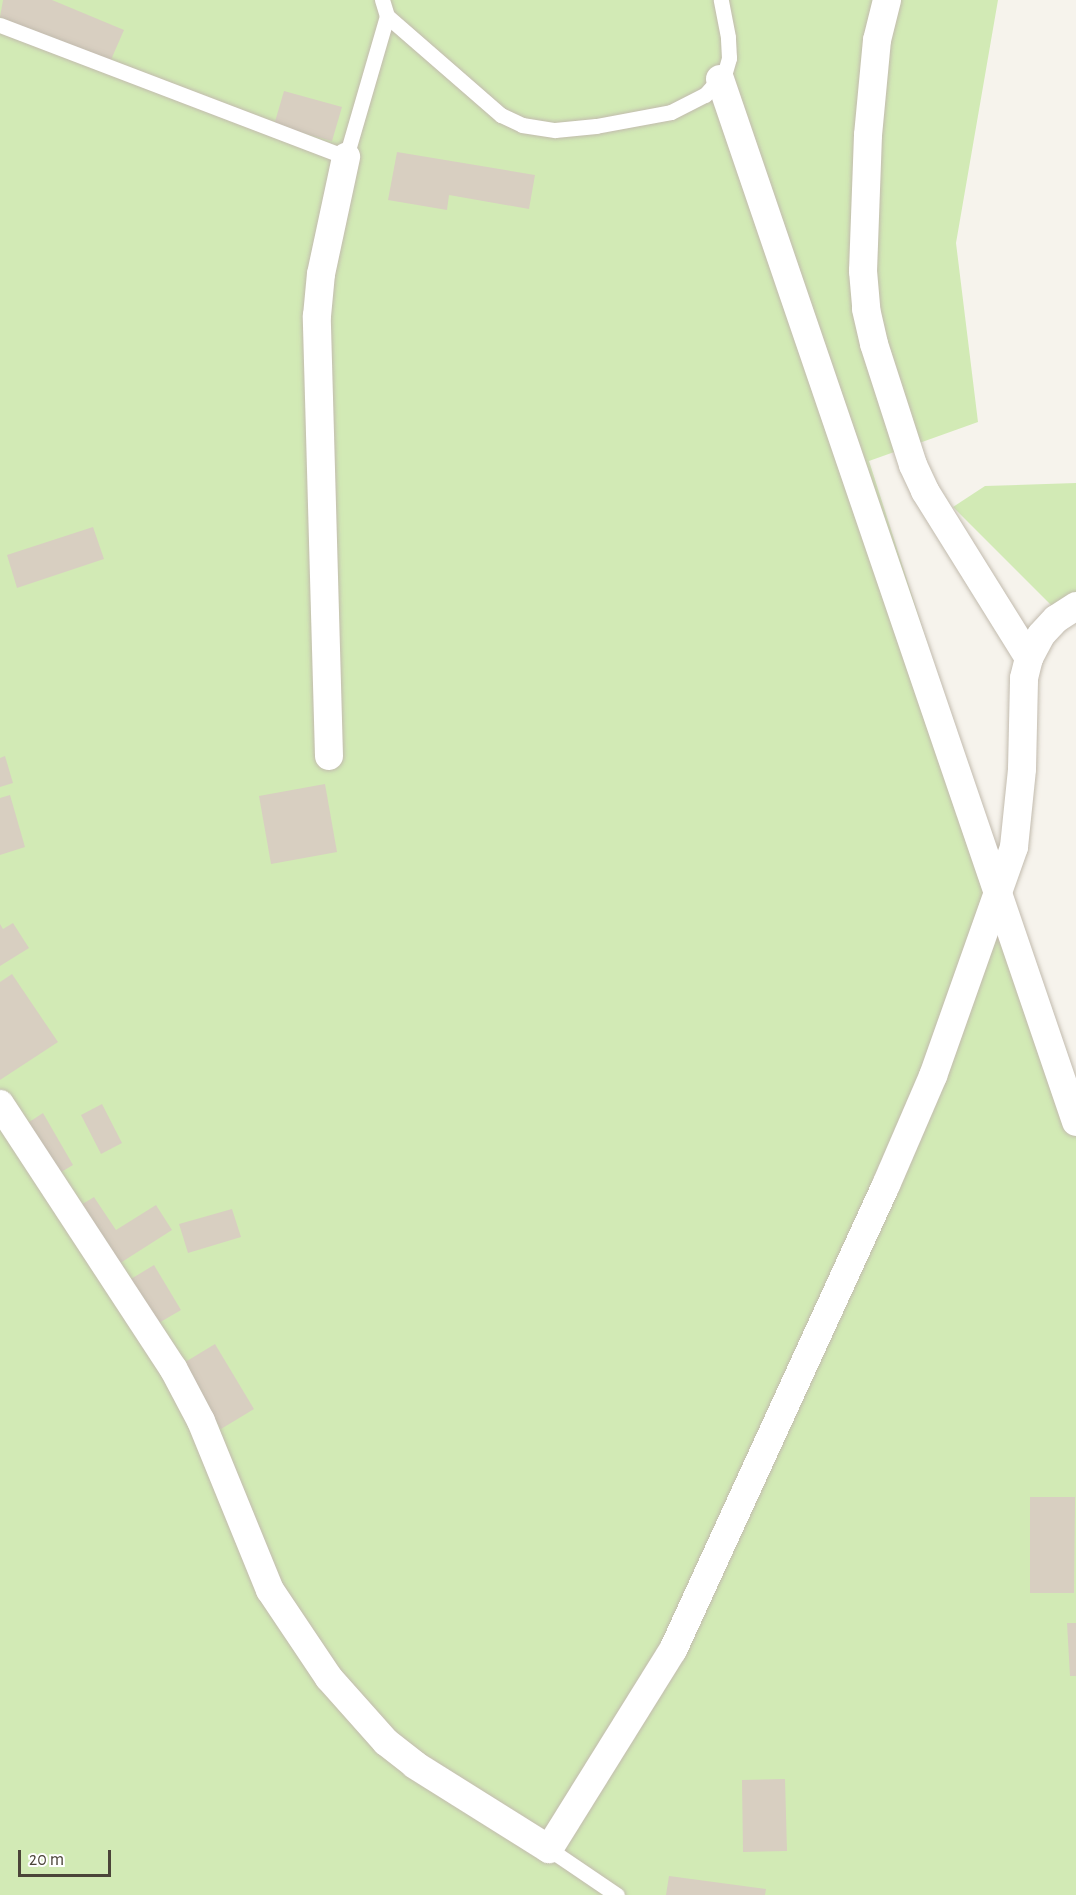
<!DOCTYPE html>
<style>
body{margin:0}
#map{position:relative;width:1076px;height:1895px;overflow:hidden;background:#f6f3ec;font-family:"Alegreya Sans",sans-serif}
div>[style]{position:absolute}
.green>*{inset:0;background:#d2eab5}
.building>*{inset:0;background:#d8cfc1}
.roads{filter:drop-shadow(0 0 2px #c2bbae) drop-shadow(0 0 2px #c2bbae)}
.service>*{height:15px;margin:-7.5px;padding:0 7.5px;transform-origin:7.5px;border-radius:7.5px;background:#fff}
.minor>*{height:28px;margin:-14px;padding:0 14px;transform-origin:14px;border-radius:14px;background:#fff}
span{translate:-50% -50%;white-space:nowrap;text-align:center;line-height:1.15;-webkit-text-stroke:6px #fff;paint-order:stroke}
.scale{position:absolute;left:18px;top:1850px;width:93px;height:27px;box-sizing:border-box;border:3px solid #4b4439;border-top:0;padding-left:8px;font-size:18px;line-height:21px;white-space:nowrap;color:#4b4439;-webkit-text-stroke:4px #fff;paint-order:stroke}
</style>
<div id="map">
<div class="green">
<div style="clip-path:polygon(0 0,998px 0,956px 243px,978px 422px,869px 461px,1076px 1107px,1076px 1895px,0 1895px)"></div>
<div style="clip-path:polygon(1076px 483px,1076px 614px,1066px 620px,953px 507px,985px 486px)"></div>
</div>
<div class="building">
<div style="clip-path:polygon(3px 0,52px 0,124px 30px,110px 62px,0 17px)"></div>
<div style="clip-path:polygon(284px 91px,342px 107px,332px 141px,274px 125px)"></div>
<div style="clip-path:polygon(397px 152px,535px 175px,529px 209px,449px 195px,447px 210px,388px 200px)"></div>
<div style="clip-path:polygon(93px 527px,104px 559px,17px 588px,7px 555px)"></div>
<div style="clip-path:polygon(5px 756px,13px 783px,0 787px,0 758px)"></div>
<div style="clip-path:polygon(325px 784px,337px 852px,271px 864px,259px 796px)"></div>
<div style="clip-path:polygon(10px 795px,25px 847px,0 855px,0 798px)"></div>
<div style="clip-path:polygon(13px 923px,29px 948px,0 966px,0 924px,3px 929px)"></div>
<div style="clip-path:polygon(12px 974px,58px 1042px,0 1080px,0 982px)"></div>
<div style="clip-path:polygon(102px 1104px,122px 1143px,101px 1154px,81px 1115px)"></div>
<div style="clip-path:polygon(43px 1113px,73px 1165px,56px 1175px,23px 1126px)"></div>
<div style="clip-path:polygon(94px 1197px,116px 1230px,156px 1205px,172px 1230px,114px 1267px,76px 1208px)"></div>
<div style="clip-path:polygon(232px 1209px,241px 1237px,188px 1253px,179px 1224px)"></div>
<div style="clip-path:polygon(154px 1265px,181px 1310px,157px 1324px,131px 1279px)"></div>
<div style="clip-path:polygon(215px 1344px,254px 1409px,221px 1429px,182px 1364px)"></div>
<div style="clip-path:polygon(1030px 1497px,1075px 1497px,1074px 1593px,1030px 1593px)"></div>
<div style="clip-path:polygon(1067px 1623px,1076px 1623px,1076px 1676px,1070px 1676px)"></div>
<div style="clip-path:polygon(785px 1779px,787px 1851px,743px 1852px,742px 1780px)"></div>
<div style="clip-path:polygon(669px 1876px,766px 1889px,765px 1895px,666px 1895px)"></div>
</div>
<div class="roads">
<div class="service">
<div style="left:387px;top:16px;width:151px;rotate:41deg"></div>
<div style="left:501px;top:115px;width:23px;rotate:25deg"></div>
<div style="left:522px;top:125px;width:33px;rotate:9deg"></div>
<div style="left:555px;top:130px;width:41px;rotate:-5.6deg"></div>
<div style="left:596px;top:126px;width:76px;rotate:-10.6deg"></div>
<div style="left:671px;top:112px;width:38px;rotate:-27deg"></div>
<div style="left:705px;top:95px;width:30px;rotate:-49deg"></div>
<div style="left:725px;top:72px;width:15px;rotate:-74deg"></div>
<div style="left:729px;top:58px;width:21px;rotate:-93deg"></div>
<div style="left:728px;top:37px;width:38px;rotate:-101deg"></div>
<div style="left:0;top:25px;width:370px;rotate:20.9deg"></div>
<div style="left:346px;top:157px;width:147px;rotate:-73.8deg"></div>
<div style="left:387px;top:16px;width:17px;rotate:-107deg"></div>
<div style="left:549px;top:1849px;width:82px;rotate:34.1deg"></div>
</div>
<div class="minor">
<div style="left:887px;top:0;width:41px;rotate:104deg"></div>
<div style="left:877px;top:40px;width:95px;rotate:95.4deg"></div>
<div style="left:868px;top:135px;width:136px;rotate:92.1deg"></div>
<div style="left:863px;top:271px;width:38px;rotate:85deg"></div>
<div style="left:866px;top:309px;width:36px;rotate:77deg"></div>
<div style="left:874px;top:344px;width:127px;rotate:72.1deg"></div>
<div style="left:913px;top:465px;width:29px;rotate:65deg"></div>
<div style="left:925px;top:491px;width:197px;rotate:58.1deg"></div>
<div style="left:720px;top:79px;width:1102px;rotate:71.15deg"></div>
<div style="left:329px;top:756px;width:440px;rotate:-91.6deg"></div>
<div style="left:317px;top:316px;width:42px;rotate:-84.6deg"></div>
<div style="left:321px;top:274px;width:120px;rotate:-77.9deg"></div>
<div style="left:0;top:1104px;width:316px;rotate:56.8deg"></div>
<div style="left:173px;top:1368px;width:60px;rotate:62.2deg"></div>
<div style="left:201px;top:1421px;width:183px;rotate:67.8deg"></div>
<div style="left:270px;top:1590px;width:106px;rotate:56.2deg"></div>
<div style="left:329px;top:1678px;width:86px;rotate:48.3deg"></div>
<div style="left:386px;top:1742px;width:37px;rotate:38deg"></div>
<div style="left:415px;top:1765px;width:158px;rotate:32.1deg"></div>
<div style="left:549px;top:1849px;width:234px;rotate:-58.1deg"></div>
<div style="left:673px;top:1650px;width:511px;rotate:-65.39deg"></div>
<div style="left:886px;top:1185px;width:119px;rotate:-66.7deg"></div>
<div style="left:933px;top:1076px;width:243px;rotate:-70.5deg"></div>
<div style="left:1014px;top:847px;width:78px;rotate:-84.1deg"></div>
<div style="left:1022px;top:769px;width:91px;rotate:-88.7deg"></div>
<div style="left:1024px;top:678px;width:21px;rotate:-76deg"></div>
<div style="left:1029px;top:658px;width:26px;rotate:-62deg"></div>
<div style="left:1041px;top:635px;width:22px;rotate:-47deg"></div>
<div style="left:1056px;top:619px;width:24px;rotate:-33deg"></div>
</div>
</div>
<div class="scale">20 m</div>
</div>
